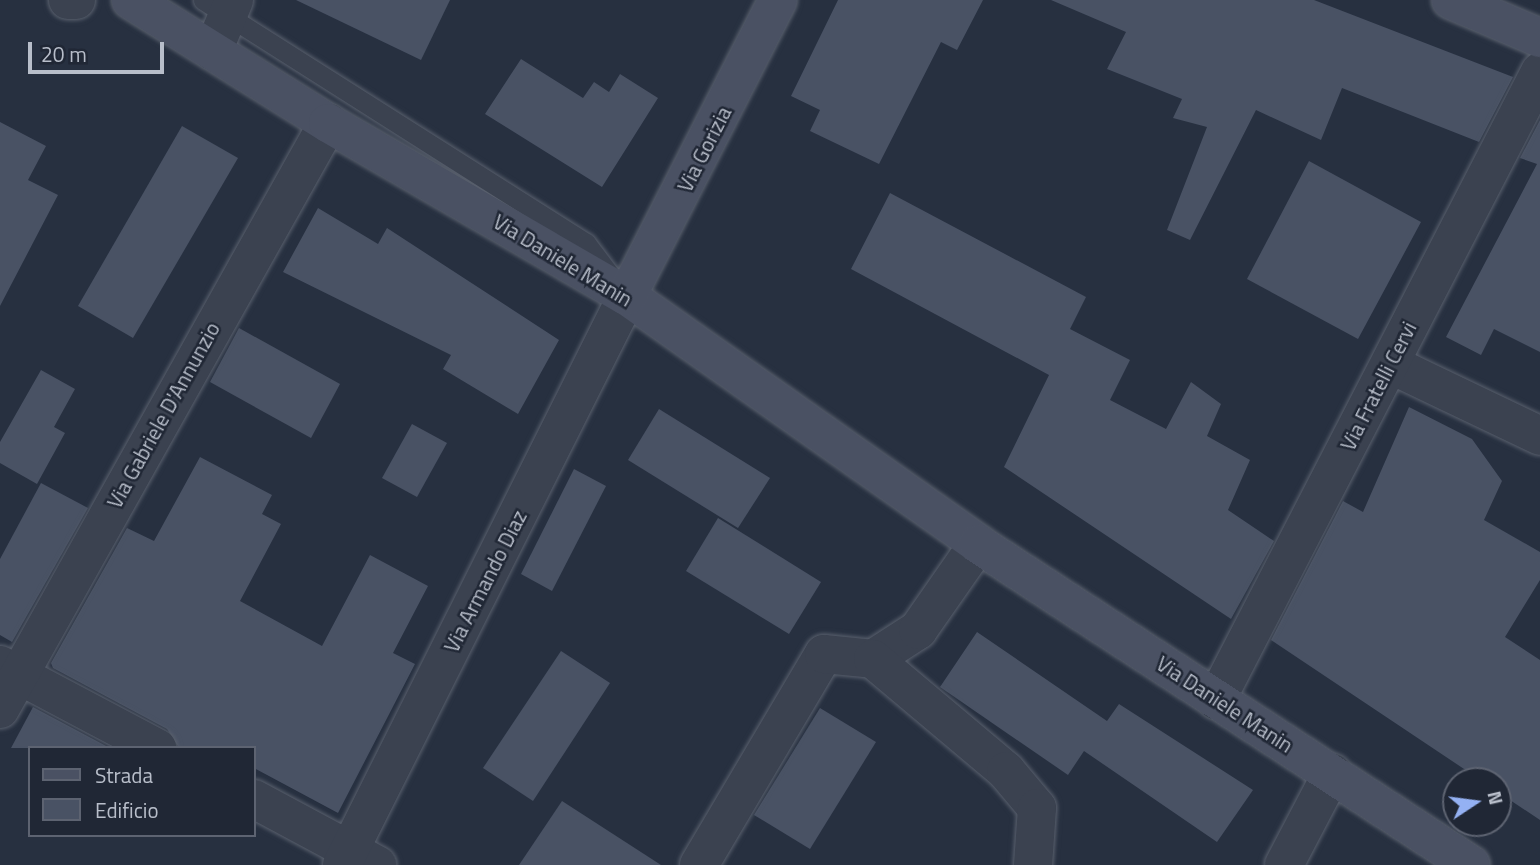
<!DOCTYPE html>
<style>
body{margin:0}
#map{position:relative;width:1540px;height:865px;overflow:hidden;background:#273040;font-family:"Titillium Web",sans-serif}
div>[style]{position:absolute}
.building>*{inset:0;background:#495264}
.roads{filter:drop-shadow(0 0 2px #59606d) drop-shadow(0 0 2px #59606d)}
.lane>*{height:19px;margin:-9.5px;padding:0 9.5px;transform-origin:9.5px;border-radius:9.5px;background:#3b4250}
.street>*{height:38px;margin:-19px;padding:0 19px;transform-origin:19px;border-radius:19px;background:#3b4250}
.secondary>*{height:38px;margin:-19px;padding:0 19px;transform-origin:19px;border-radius:19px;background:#4a5163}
span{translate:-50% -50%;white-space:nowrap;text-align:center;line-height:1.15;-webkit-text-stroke:5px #202735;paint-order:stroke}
.street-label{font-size:21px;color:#b8beca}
.legend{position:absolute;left:28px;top:746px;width:228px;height:91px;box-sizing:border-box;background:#202735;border:2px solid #5d6371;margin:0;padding:9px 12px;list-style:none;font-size:21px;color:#b8beca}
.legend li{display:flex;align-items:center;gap:14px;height:35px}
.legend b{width:35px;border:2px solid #5d6371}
.north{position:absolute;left:1442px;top:767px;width:70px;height:70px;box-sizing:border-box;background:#202735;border:2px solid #5d6371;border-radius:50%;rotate:77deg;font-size:19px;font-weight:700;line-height:28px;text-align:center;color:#b8beca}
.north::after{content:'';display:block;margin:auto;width:24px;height:32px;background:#94b1f3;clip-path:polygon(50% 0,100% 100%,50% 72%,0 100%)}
.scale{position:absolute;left:28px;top:42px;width:136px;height:32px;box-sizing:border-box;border:4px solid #b8beca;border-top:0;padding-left:9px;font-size:21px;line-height:24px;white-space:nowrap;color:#b8beca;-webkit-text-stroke:5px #202735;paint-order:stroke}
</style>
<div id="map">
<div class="building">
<div style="clip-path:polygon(296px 0,450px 0,421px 60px)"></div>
<div style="clip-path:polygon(838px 0,983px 0,957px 50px,941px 42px,879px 164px,810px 131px,820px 110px,791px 96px)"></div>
<div style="clip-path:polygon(1051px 0,1314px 0,1513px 77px,1479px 142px,1342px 88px,1321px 140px,1256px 110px,1190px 240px,1167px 230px,1207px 127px,1173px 118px,1182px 99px,1107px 69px,1126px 32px)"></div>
<div style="clip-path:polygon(521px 59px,583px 98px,594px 82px,609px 92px,620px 74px,658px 98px,602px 187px,485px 114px)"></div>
<div style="clip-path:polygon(1540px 120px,1540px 352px,1494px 329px,1481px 355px,1446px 337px,1537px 164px,1520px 158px)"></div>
<div style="clip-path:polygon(0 122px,46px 146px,28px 180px,58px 195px,0 306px)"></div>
<div style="clip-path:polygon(182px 126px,238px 158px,133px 338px,78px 306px)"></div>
<div style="clip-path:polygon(1309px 161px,1421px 222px,1358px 339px,1247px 279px)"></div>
<div style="clip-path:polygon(890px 193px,1086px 297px,1070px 329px,1130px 360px,1110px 400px,1166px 429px,1191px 382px,1221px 404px,1207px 436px,1250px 460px,1228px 510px,1274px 541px,1231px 619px,1004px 467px,1049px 375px,851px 269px)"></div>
<div style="clip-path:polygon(318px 208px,378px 244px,387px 228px,559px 340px,518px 414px,443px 369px,451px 355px,283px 272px)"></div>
<div style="clip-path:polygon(239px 328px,340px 384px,311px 438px,210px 382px)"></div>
<div style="clip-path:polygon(41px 370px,75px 389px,54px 427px,65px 433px,37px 484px,0 463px,0 442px)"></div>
<div style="clip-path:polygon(1409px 407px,1472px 439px,1502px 481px,1484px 520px,1540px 552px,1540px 580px,1505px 637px,1540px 660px,1540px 820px,1498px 792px,1498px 781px,1482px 781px,1271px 640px,1343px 501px,1363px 512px)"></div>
<div style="clip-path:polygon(659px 409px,770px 478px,738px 528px,628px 460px)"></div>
<div style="clip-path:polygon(412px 424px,447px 443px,417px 497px,382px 478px)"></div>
<div style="clip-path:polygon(200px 457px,272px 495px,262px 514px,281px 524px,240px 601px,322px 646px,370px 555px,428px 586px,393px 653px,415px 664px,338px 813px,254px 768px,254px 748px,179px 748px,167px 729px,53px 668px,51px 663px,127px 528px,154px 541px)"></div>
<div style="clip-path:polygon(574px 469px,606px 486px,552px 591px,521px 574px)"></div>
<div style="clip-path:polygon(41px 483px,88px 508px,12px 642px,0 635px,0 559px)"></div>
<div style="clip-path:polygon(718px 518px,821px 582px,789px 634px,686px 571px)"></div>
<div style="clip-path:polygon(977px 632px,1107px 721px,1119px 704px,1253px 790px,1217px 842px,1084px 751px,1068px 775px,940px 687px)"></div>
<div style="clip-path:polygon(561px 651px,610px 683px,533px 801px,483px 768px)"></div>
<div style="clip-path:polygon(33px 707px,110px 748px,11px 748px)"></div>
<div style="clip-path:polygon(820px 708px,876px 742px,810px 849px,754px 815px)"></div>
<div style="clip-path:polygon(562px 801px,661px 865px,519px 865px)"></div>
</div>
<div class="roads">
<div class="lane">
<div style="left:203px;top:0;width:454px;rotate:32.4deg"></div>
<div style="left:586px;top:243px;width:41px;rotate:52.9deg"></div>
</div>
<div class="street">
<div style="left:68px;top:0;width:8px"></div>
<div style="left:213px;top:51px;width:55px;rotate:-67.6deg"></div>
<div style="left:1390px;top:364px;width:166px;rotate:25.6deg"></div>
<div style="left:873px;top:659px;width:54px;rotate:-32.8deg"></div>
<div style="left:918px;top:630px;width:105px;rotate:-55.1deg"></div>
<div style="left:0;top:665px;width:178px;rotate:27.9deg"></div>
<div style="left:1216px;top:700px;width:707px;rotate:-62.71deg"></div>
<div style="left:0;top:709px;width:672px;rotate:-60.76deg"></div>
<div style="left:254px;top:799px;width:140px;rotate:28.2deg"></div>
<div style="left:342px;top:865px;width:636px;rotate:-63.39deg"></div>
<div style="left:699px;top:865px;width:245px;rotate:-59.4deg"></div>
<div style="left:824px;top:654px;width:49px;rotate:5.8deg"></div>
<div style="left:873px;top:659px;width:174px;rotate:40.1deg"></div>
<div style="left:1006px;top:771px;width:48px;rotate:50deg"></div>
<div style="left:1037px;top:808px;width:57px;rotate:94deg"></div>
<div style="left:1284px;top:865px;width:104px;rotate:-62.4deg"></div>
</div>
<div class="secondary">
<div style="left:131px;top:0;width:232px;rotate:32deg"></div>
<div style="left:328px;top:123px;width:345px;rotate:30.1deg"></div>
<div style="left:627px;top:296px;width:430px;rotate:35.2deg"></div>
<div style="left:978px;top:544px;width:588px;rotate:33.07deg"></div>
<div style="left:1451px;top:0;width:97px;rotate:23.1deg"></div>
<div style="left:627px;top:296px;width:332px;rotate:-63deg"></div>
</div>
</div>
<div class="street-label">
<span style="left:704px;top:149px;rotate:-63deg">Via Gorizia</span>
<span style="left:563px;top:260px;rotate:31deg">Via Daniele Manin</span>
<span style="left:1378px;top:386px;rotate:-63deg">Via Fratelli Cervi</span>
<span style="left:163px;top:415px;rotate:-61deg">Via Gabriele D'Annunzio</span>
<span style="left:485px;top:581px;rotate:-63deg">Via Armando Diaz</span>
<span style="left:1225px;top:704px;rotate:33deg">Via Daniele Manin</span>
</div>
<ul class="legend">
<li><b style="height:9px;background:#4a5163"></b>Strada</li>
<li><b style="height:19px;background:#495264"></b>Edificio</li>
</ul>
<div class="north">N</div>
<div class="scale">20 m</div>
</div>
